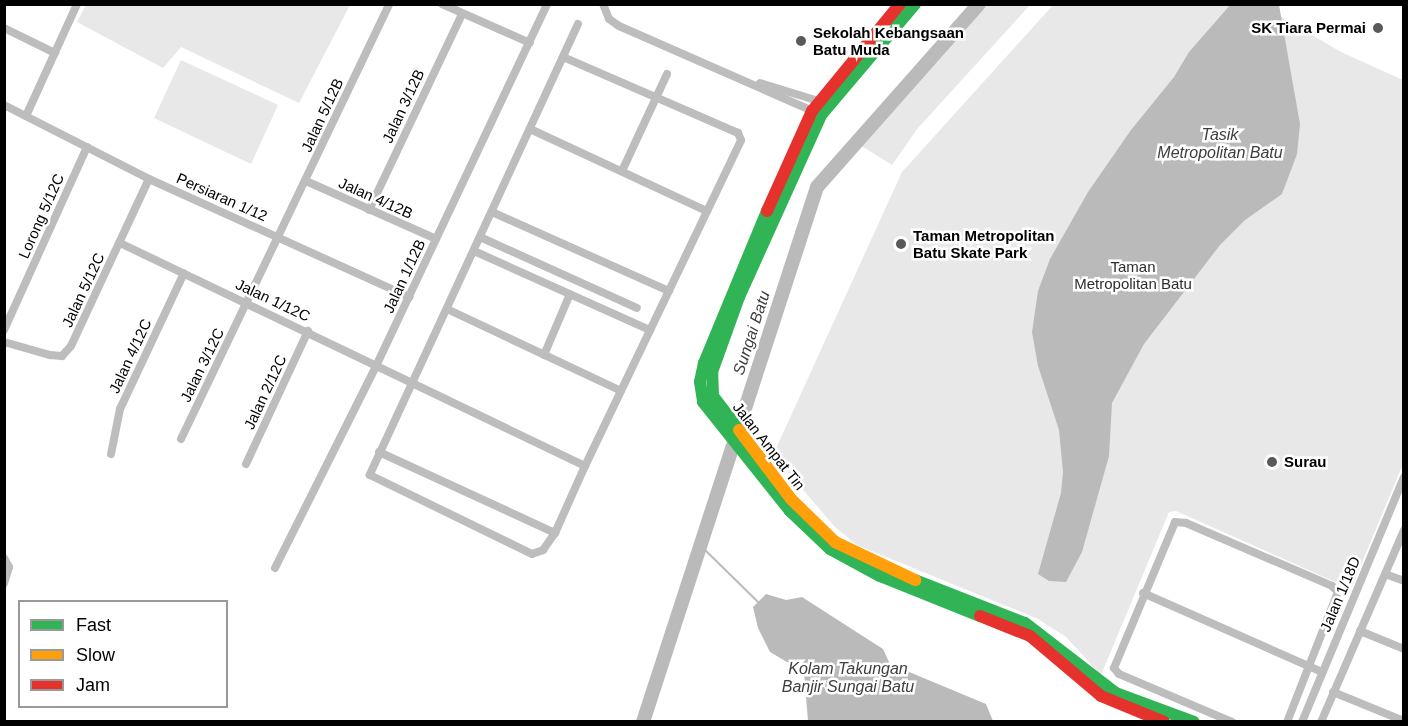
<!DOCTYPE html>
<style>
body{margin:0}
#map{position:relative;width:1408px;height:726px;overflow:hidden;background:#fff;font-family:Helvetica,sans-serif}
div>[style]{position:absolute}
.green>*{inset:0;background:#e8e8e8}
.water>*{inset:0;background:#bababa}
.stream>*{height:2px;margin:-1px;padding:0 1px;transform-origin:1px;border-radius:1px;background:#bababa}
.river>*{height:14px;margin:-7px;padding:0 7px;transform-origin:7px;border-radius:7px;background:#bababa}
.street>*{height:8px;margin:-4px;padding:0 4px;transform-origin:4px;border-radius:4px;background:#bdbdbd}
.fast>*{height:12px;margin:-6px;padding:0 6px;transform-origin:6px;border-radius:6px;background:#30b455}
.slow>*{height:12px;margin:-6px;padding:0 6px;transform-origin:6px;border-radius:6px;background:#ff9f0a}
.jam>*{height:12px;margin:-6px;padding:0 6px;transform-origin:6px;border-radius:6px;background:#e5322d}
.dots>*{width:16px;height:16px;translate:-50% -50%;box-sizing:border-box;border:3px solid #fff;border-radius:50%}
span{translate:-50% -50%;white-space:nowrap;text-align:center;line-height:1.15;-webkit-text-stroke:5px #fff;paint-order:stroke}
.poi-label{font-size:15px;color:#000;font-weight:700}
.right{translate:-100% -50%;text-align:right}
.left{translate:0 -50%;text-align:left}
.street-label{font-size:15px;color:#000}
.park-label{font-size:15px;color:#2d2d2d}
.water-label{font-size:16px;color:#3e3e3e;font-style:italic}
.frame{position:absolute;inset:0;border:6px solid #000;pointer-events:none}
.legend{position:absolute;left:18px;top:600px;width:210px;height:108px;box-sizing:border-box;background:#fff;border:2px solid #999;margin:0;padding:8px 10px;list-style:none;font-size:18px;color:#000}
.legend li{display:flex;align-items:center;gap:12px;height:30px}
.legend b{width:30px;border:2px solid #999}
</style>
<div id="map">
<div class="green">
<div style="clip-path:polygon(86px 5px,86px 4px,350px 5px,299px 103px,181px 47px,163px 68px,77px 22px)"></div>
<div style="clip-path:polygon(986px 5px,1030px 5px,918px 128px,892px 165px,860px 145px)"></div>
<div style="clip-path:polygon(1053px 5px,1279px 5px,1280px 16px,1341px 52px,1403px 80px,1403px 464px,1351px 589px,1176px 511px,1169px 512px,1101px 675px,1066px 637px,1038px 619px,857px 545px,835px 527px,773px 455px,902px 172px)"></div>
<div style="clip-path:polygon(181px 60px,278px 105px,251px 164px,154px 118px)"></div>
</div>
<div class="water">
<div style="clip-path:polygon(1231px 4px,1279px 5px,1300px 124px,1297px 154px,1282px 194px,1245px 220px,1220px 245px,1144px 344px,1112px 403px,1109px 456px,1082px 552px,1066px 582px,1049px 581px,1038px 574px,1061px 493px,1063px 472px,1059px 430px,1038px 366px,1032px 332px,1038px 291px,1050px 259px,1088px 192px,1131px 130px,1174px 77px,1189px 52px)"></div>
<div style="clip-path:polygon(766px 594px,786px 600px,802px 597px,883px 649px,890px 664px,986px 704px,993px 721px,808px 721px,804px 672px,770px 652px,758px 628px,753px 607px)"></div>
</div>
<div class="stream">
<div style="left:701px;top:546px;width:80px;rotate:44.5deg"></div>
</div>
<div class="river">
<div style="left:643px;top:722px;width:563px;rotate:-71.98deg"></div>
<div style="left:817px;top:187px;width:244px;rotate:-48.5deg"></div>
</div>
<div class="street">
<div style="left:442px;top:4px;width:96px;rotate:23.9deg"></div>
<div style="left:603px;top:4px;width:16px;rotate:68deg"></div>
<div style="left:609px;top:19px;width:12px;rotate:35deg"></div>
<div style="left:619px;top:26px;width:214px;rotate:23.7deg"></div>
<div style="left:578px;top:24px;width:497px;rotate:114.8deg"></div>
<div style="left:370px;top:475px;width:180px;rotate:26deg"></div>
<div style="left:532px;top:554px;width:12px;rotate:-20deg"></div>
<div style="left:543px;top:550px;width:21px;rotate:-55deg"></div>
<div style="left:555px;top:533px;width:73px;rotate:-65.9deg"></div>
<div style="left:4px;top:28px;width:57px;rotate:26.1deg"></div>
<div style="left:760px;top:83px;width:68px;rotate:17.1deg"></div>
<div style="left:4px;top:105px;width:163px;rotate:27deg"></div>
<div style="left:149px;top:179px;width:286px;rotate:24.4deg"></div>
<div style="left:26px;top:116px;width:123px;rotate:-65.5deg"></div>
<div style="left:530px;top:129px;width:195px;rotate:24.9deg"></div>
<div style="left:622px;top:171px;width:107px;rotate:-65.1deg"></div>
<div style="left:306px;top:181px;width:142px;rotate:24deg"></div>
<div style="left:369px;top:210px;width:217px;rotate:-64.6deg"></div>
<div style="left:492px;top:212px;width:194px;rotate:24.1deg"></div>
<div style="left:480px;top:237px;width:172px;rotate:24.3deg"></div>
<div style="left:120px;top:243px;width:516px;rotate:25.62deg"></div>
<div style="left:585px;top:466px;width:361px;rotate:-64.4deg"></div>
<div style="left:741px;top:140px;width:8px;rotate:-113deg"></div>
<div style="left:738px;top:133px;width:191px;rotate:-156.5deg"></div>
<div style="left:474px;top:251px;width:193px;rotate:24.2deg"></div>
<div style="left:447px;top:309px;width:192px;rotate:25.2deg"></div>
<div style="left:4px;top:330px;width:201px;rotate:-65.6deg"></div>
<div style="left:4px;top:342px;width:48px;rotate:15.8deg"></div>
<div style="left:50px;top:355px;width:12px;rotate:5deg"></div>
<div style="left:62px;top:356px;width:13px;rotate:-48deg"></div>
<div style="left:71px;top:346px;width:184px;rotate:-65deg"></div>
<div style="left:544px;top:355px;width:66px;rotate:-66.9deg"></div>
<div style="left:181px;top:439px;width:482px;rotate:-64.4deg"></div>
<div style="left:379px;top:452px;width:194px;rotate:24.7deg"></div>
<div style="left:111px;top:454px;width:46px;rotate:-78.7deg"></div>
<div style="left:120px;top:409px;width:150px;rotate:-64.8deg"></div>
<div style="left:246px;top:464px;width:147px;rotate:-65deg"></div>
<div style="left:4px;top:558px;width:10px;rotate:61deg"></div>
<div style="left:9px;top:567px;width:17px;rotate:107deg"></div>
<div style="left:275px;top:568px;width:228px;rotate:-63.4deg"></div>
<div style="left:377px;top:364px;width:398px;rotate:-64.7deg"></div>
<div style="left:1385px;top:574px;width:20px;rotate:20deg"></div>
<div style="left:1143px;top:593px;width:196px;rotate:23.8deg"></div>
<div style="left:1360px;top:631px;width:48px;rotate:22.2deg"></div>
<div style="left:1333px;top:692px;width:77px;rotate:22.2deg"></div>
<div style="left:1232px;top:722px;width:123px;rotate:-157deg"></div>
<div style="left:1119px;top:674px;width:8px;rotate:-130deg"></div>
<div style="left:1114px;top:668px;width:158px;rotate:-67.3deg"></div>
<div style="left:1175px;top:522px;width:11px;rotate:5deg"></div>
<div style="left:1186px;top:523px;width:159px;rotate:23.3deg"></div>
<div style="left:1332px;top:586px;width:8px;rotate:45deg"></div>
<div style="left:1338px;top:592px;width:140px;rotate:111.4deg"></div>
<div style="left:1302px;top:722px;width:265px;rotate:-67.4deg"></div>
<div style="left:1321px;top:722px;width:209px;rotate:-66.6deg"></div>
</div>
<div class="fast">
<div style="left:767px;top:211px;width:165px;rotate:112.5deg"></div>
<div style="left:704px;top:363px;width:19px;rotate:102deg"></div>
<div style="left:700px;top:382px;width:20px;rotate:81deg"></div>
<div style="left:703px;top:402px;width:139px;rotate:51.4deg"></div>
<div style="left:790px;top:511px;width:55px;rotate:43.5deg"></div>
<div style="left:830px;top:549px;width:57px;rotate:28.4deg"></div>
<div style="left:880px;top:576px;width:108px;rotate:21.8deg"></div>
<div style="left:739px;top:430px;width:43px;rotate:-127.4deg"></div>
<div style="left:713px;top:396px;width:24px;rotate:-92deg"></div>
<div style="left:712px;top:372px;width:80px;rotate:-70.2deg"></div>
<div style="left:739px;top:297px;width:200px;rotate:-65.7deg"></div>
<div style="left:821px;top:115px;width:145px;rotate:-49.7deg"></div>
<div style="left:915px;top:580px;width:118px;rotate:21.4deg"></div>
<div style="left:1025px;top:623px;width:115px;rotate:37.6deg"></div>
<div style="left:1116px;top:693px;width:83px;rotate:20.4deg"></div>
</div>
<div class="slow">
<div style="left:739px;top:430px;width:86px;rotate:53deg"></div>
<div style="left:791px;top:499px;width:62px;rotate:44.3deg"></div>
<div style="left:835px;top:542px;width:89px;rotate:25.4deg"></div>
</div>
<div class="jam">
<div style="left:767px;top:211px;width:110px;rotate:-65.8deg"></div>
<div style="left:812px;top:111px;width:139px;rotate:-50.6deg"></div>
<div style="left:980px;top:616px;width:54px;rotate:21.8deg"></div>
<div style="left:1030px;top:636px;width:93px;rotate:40.2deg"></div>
<div style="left:1101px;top:696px;width:68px;rotate:22.4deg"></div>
</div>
<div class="dots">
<div style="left:1378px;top:28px;background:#595959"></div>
<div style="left:801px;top:41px;background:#595959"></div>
<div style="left:901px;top:244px;background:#595959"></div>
<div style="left:1272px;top:462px;background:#595959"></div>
</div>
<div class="poi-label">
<span class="right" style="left:1366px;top:28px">SK Tiara Permai</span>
<span class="left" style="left:813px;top:41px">Sekolah Kebangsaan<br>Batu Muda</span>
<span class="left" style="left:913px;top:244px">Taman Metropolitan<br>Batu Skate Park</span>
<span class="left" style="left:1284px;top:462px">Surau</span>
</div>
<div class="street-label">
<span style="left:403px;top:106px;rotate:-65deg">Jalan 3/12B</span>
<span style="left:322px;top:115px;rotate:-65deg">Jalan 5/12B</span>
<span style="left:222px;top:197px;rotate:24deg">Persiaran 1/12</span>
<span style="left:376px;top:198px;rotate:24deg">Jalan 4/12B</span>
<span style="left:41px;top:216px;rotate:-66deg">Lorong 5/12C</span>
<span style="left:404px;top:276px;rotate:-65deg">Jalan 1/12B</span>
<span style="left:83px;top:290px;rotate:-65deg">Jalan 5/12C</span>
<span style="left:273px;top:300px;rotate:25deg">Jalan 1/12C</span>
<span style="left:130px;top:356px;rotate:-65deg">Jalan 4/12C</span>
<span style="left:202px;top:365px;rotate:-64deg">Jalan 3/12C</span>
<span style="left:265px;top:392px;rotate:-65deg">Jalan 2/12C</span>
<span style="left:769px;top:446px;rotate:52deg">Jalan Ampat Tin</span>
<span style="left:1340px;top:594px;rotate:-67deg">Jalan 1/18D</span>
</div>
<div class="park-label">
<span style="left:1133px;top:275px">Taman<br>Metropolitan Batu</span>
</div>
<div class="water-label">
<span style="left:1220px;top:144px">Tasik<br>Metropolitan Batu</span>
<span style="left:752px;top:333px;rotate:-72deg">Sungai Batu</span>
<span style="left:848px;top:678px">Kolam Takungan<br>Banjir Sungai Batu</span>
</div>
<div class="frame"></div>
<ul class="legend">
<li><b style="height:8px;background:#30b455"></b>Fast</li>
<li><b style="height:8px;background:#ff9f0a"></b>Slow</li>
<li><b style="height:8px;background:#e5322d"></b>Jam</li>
</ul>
</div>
